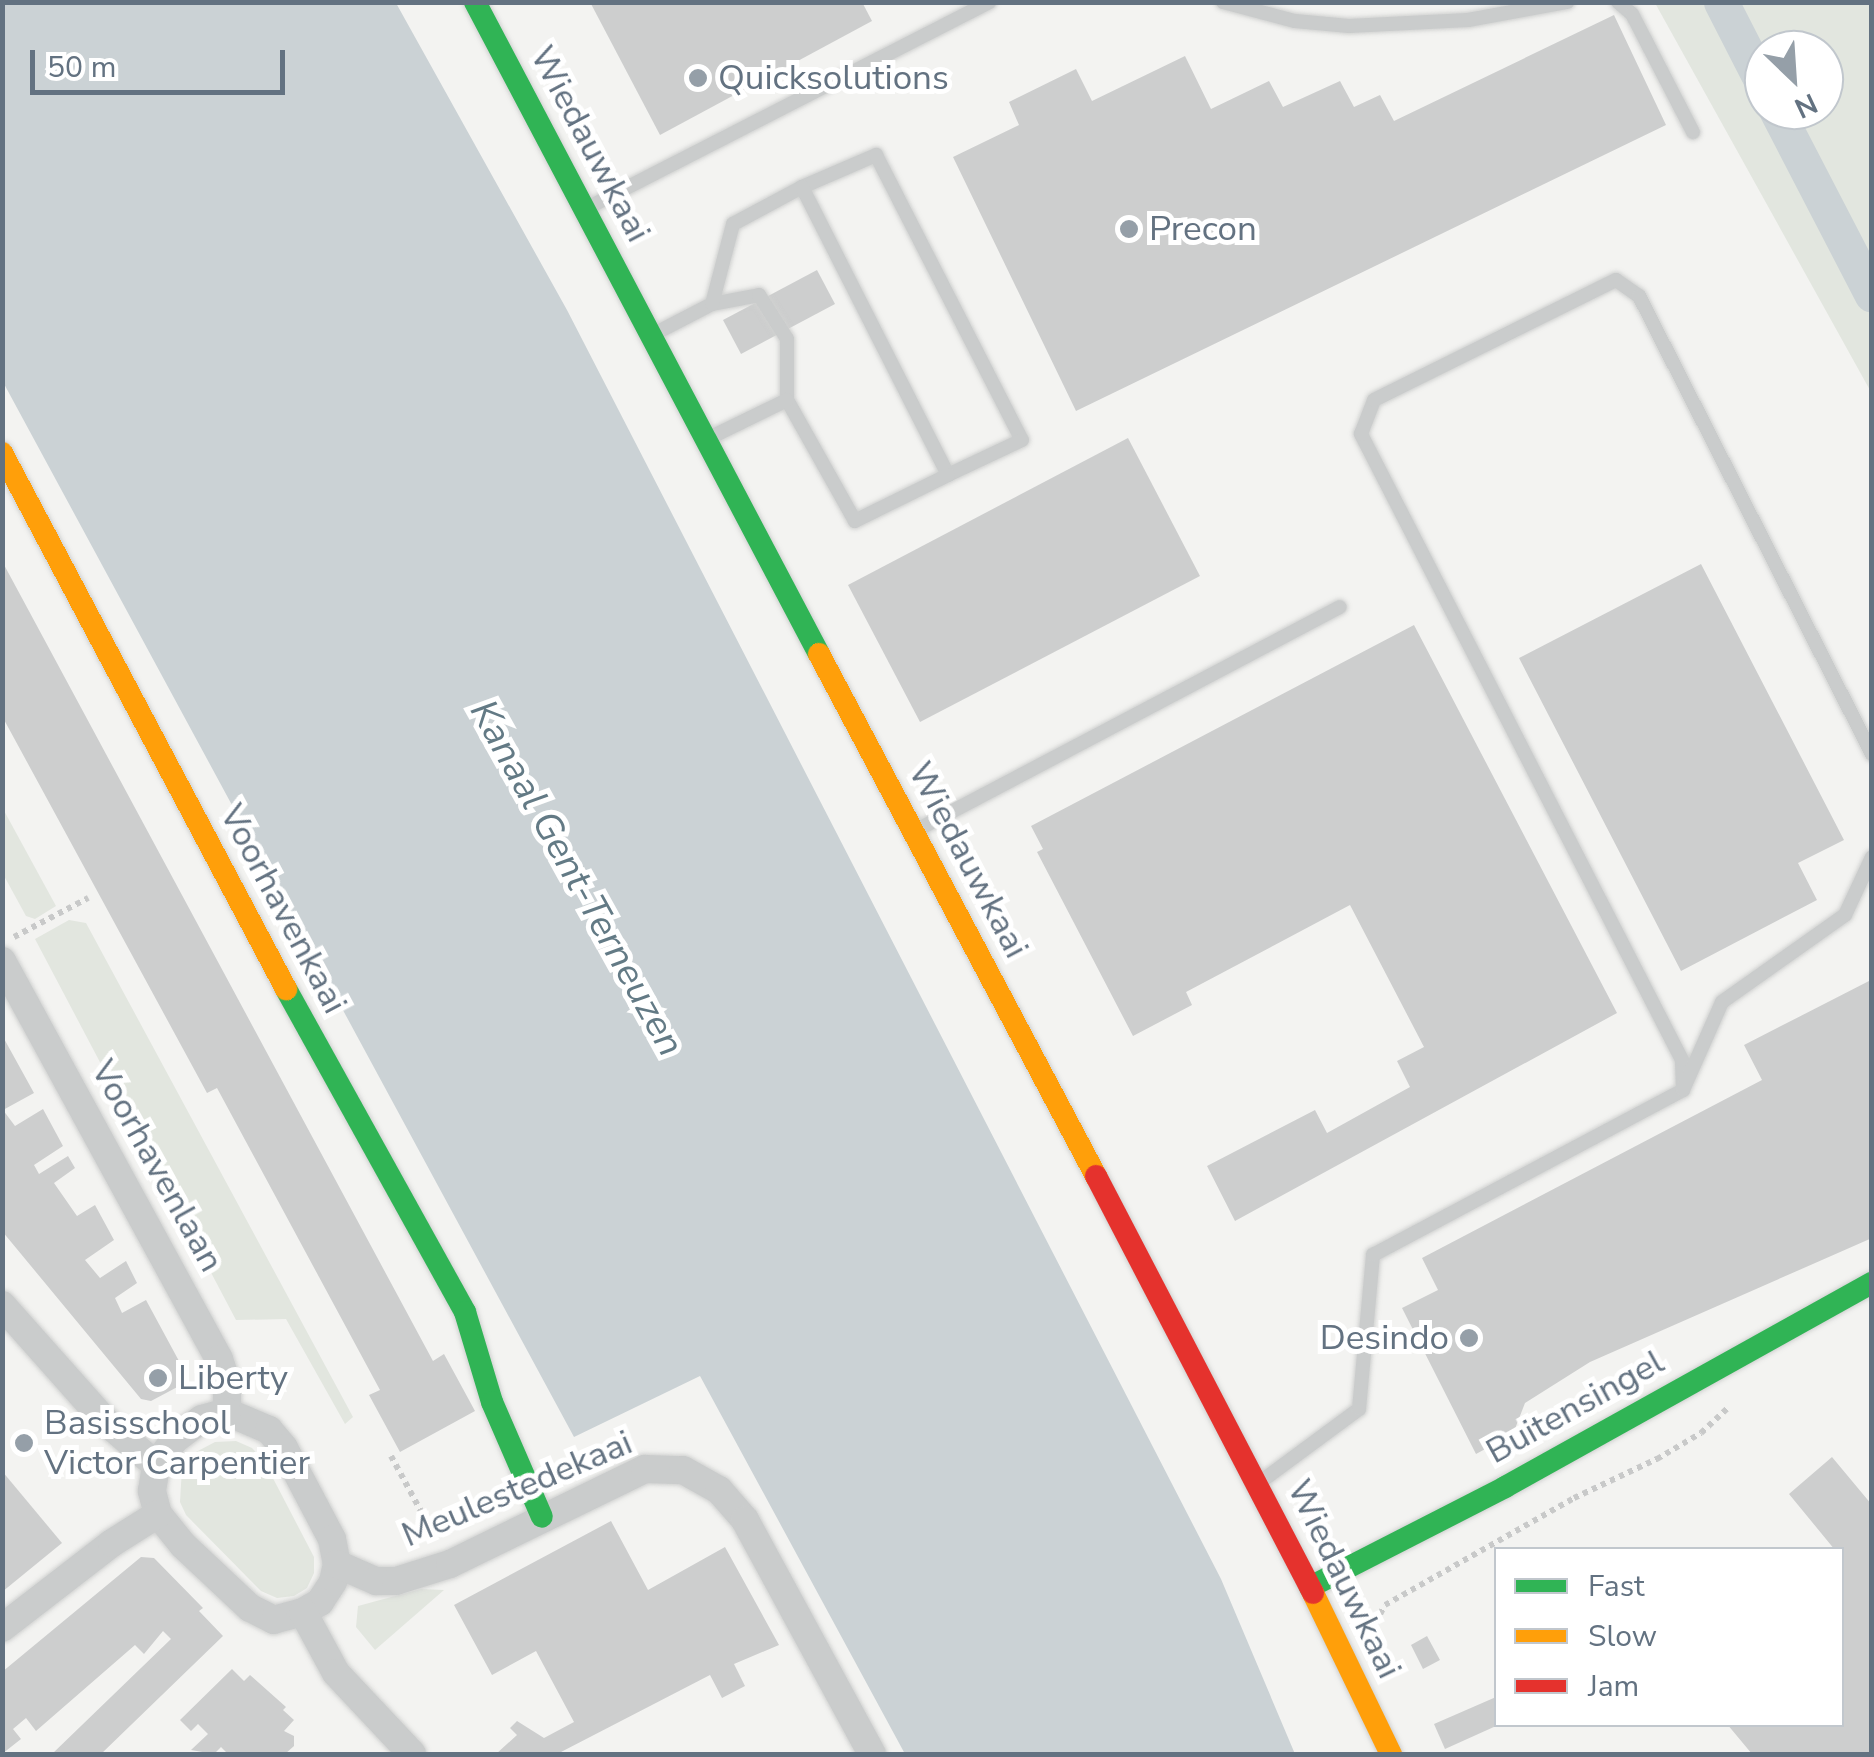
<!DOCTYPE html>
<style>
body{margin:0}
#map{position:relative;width:1874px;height:1757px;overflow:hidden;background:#f3f3f1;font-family:"Nunito Sans",sans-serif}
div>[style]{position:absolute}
.green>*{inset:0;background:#e2e6df}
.water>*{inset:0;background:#cbd2d5}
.canal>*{height:35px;margin:-17.5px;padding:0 17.5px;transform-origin:17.5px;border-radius:17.5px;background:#cbd2d5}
.building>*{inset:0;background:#cdcece}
.path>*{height:6px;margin-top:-3px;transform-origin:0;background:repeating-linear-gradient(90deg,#c8c9c9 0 5px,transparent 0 10px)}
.roads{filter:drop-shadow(0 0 2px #d0d1d0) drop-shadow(0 0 2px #d0d1d0)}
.lane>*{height:14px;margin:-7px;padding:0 7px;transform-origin:7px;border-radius:7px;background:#cacccc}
.street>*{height:28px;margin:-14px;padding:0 14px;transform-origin:14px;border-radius:14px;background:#cacccc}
.fast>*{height:22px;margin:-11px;padding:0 11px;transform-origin:11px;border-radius:11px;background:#30b455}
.slow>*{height:22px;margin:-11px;padding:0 11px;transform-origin:11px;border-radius:11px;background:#ff9f0a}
.jam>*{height:22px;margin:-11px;padding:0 11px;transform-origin:11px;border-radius:11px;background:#e5322d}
.dots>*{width:28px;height:28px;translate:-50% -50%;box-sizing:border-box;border:5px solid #fff;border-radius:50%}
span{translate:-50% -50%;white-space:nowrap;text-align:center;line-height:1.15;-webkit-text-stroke:10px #fff;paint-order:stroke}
.poi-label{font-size:35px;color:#637281}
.left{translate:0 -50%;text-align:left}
.right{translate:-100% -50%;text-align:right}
.street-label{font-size:35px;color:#637281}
.water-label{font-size:38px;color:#637a85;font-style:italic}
.frame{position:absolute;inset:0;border:5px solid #637281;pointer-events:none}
.legend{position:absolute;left:1494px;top:1547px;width:350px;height:180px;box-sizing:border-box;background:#fff;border:2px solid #c1c7cd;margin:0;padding:12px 18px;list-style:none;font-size:30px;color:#637281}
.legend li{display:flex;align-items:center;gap:20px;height:50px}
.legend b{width:50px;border:2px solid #c1c7cd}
.north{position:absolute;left:1744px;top:30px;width:100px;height:100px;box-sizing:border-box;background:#fff;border:2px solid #c1c7cd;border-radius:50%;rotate:155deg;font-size:28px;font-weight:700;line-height:40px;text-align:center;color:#637281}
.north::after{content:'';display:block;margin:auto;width:35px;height:45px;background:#959fa8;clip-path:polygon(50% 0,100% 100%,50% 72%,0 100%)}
.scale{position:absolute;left:30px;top:50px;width:255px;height:45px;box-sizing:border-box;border:5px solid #637281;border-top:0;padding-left:12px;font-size:30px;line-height:35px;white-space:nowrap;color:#637281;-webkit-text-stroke:8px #fff;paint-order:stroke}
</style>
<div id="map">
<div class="green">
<div style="clip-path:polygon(evenodd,1655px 3px,1871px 3px,1871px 392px,1655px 3px,1764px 50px,1824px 50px,1824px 110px,1764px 110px,1764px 50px)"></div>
<div style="clip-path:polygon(2px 807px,56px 906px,35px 919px,26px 916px,3px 874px)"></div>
<div style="clip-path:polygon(69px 920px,86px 923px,353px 1417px,345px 1424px,286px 1319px,236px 1320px,35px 939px)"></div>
<div style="clip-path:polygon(236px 1441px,252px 1448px,264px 1461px,314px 1557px,314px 1573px,307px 1588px,294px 1596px,277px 1598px,261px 1591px,186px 1515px,180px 1502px,182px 1468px,196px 1452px,215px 1442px)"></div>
<div style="clip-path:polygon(421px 1589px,444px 1590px,375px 1650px,356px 1627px,358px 1606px)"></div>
</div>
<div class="water">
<div style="clip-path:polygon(2px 3px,396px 3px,567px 310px,1221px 1579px,1295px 1754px,905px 1754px,700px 1376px,574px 1437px,3px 382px)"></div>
</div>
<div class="canal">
<div style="left:1721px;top:2px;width:94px;rotate:62.9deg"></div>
<div style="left:1776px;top:110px;width:208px;rotate:62.6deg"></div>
</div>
<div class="building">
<div style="clip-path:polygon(590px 2px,862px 2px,872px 21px,660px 135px)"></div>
<div style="clip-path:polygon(1614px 15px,1666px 125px,1076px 411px,953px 157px,1019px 125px,1009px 102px,1076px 69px,1092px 101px,1185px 56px,1211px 109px,1269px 81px,1283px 107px,1340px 81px,1354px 107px,1380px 95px,1394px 121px)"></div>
<div style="clip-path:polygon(817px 270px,835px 304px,741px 354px,723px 320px)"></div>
<div style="clip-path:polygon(1128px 438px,1200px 576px,920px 722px,848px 585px)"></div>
<div style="clip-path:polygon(2px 561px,433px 1361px,444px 1354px,475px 1411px,400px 1452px,369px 1395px,380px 1390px,217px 1088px,207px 1093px,2px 716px)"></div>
<div style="clip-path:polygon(1701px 564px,1844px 840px,1798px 863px,1817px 900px,1681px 971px,1519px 658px)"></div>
<div style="clip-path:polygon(1414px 625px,1617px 1013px,1235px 1221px,1207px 1166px,1315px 1110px,1327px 1133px,1410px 1087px,1397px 1061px,1424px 1047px,1350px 905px,1186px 992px,1192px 1005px,1133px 1036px,1037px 852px,1043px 849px,1031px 826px)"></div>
<div style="clip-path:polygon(1869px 981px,1872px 1238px,1590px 1362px,1525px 1403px,1513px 1434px,1476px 1454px,1402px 1308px,1438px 1290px,1422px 1258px,1762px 1080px,1744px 1045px)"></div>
<div style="clip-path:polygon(2px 1035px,34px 1093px,3px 1110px,15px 1126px,43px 1109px,63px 1146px,34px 1165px,39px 1174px,68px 1156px,75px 1168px,54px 1183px,77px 1216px,95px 1205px,114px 1240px,85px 1260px,100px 1278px,126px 1261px,137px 1283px,115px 1298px,122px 1313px,146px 1300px,186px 1374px,183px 1384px,151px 1401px,141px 1399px,2px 1231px)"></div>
<div style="clip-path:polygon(1832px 1457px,1872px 1505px,1872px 1754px,1752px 1754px,1727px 1724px,1842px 1724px,1842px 1550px,1835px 1550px,1789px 1494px)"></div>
<div style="clip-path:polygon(2px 1471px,62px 1543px,2px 1592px)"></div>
<div style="clip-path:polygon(611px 1521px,648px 1590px,725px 1547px,779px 1645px,734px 1664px,745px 1686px,722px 1698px,710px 1675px,561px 1752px,565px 1754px,496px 1754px,517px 1735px,510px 1728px,517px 1721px,544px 1738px,574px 1722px,536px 1651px,492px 1675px,454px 1605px)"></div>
<div style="clip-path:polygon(141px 1557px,154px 1558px,203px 1608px,199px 1611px,223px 1636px,101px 1754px,52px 1754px,171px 1639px,163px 1631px,144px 1654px,135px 1645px,36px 1731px,26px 1718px,13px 1729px,21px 1739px,2px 1754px,2px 1672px)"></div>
<div style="clip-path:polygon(1427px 1636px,1440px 1660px,1423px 1669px,1411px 1645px)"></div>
<div style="clip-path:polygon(232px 1669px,244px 1681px,250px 1675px,286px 1707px,283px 1710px,294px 1720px,284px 1731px,294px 1736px,294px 1746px,285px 1754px,228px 1754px,221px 1747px,214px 1754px,191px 1750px,208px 1734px,198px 1724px,191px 1731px,180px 1720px)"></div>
<div style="clip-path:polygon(1496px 1697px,1496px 1726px,1445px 1749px,1434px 1724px)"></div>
</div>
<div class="path">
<div style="left:14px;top:937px;width:84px;rotate:-27.8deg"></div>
<div style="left:1570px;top:1408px;width:27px;rotate:-34deg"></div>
<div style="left:391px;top:1456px;width:94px;rotate:61.5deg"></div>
<div style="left:1371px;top:1632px;width:30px;rotate:-63deg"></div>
<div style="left:1385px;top:1605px;width:217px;rotate:-29.5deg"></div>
<div style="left:1574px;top:1498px;width:92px;rotate:-25.2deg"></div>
<div style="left:1657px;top:1459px;width:51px;rotate:-30.6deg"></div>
<div style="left:1701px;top:1433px;width:37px;rotate:-43deg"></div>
</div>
<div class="roads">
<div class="lane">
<div style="left:1223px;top:2px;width:74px;rotate:14.8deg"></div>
<div style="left:1295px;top:21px;width:54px;rotate:5.3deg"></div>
<div style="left:1349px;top:26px;width:119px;rotate:-2.9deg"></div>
<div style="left:1468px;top:20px;width:101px;rotate:-10.3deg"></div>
<div style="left:1618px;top:2px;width:18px;rotate:41deg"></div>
<div style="left:1632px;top:14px;width:133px;rotate:62.7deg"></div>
<div style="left:802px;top:187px;width:81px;rotate:-23.4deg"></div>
<div style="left:876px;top:155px;width:320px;rotate:62.9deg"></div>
<div style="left:1022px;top:440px;width:82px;rotate:154.7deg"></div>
<div style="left:585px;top:209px;width:454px;rotate:-27.1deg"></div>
<div style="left:712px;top:304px;width:48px;rotate:-10.8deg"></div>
<div style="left:759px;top:295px;width:52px;rotate:57.5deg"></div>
<div style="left:787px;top:339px;width:61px;rotate:90deg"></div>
<div style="left:656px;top:333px;width:63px;rotate:-27.4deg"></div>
<div style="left:712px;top:304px;width:83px;rotate:-75.3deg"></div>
<div style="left:733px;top:224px;width:78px;rotate:-28.2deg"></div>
<div style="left:802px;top:187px;width:323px;rotate:63.1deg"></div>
<div style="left:948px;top:475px;width:104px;rotate:153.7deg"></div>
<div style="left:855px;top:521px;width:139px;rotate:-119.3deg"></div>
<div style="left:787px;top:400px;width:85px;rotate:154deg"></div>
<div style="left:915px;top:831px;width:480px;rotate:-27.8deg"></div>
<div style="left:1683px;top:1090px;width:30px;rotate:-92deg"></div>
<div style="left:1682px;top:1060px;width:704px;rotate:-117.15deg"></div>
<div style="left:1361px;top:434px;width:36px;rotate:-69deg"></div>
<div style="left:1374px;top:400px;width:270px;rotate:-26.4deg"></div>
<div style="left:1616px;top:280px;width:28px;rotate:35deg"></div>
<div style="left:1639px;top:296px;width:514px;rotate:63.04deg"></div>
<div style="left:1263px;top:1480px;width:119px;rotate:-36.5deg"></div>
<div style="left:1359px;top:1409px;width:155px;rotate:-84.8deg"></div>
<div style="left:1373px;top:1255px;width:351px;rotate:-28deg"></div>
<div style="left:1683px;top:1090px;width:96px;rotate:-66.1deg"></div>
<div style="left:1722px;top:1002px;width:151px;rotate:-35.3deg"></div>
<div style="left:1845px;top:915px;width:64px;rotate:-65deg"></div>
</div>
<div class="street">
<div style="left:2px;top:961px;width:453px;rotate:61.4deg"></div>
<div style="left:219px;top:1359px;width:26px;rotate:72deg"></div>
<div style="left:227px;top:1384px;width:28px;rotate:90deg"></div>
<div style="left:2px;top:1305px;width:155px;rotate:48.4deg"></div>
<div style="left:105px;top:1421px;width:67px;rotate:40.8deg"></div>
<div style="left:227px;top:1412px;width:46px;rotate:23.2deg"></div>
<div style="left:269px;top:1430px;width:23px;rotate:50deg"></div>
<div style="left:284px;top:1448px;width:103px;rotate:62.2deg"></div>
<div style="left:332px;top:1539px;width:25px;rotate:79deg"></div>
<div style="left:337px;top:1564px;width:18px;rotate:103deg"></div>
<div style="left:333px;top:1582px;width:24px;rotate:123deg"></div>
<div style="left:320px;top:1602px;width:20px;rotate:150deg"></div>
<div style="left:303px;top:1612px;width:30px;rotate:165deg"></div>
<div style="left:274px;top:1620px;width:27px;rotate:-153deg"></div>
<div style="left:250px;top:1608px;width:92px;rotate:-136.8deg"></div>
<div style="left:183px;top:1545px;width:40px;rotate:-129deg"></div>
<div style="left:158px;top:1514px;width:24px;rotate:-105deg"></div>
<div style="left:152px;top:1491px;width:26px;rotate:-81deg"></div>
<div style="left:156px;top:1465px;width:31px;rotate:-54deg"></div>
<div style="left:174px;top:1440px;width:35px;rotate:-37deg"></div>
<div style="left:202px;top:1419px;width:26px;rotate:-16deg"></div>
<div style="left:337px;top:1564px;width:43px;rotate:23.6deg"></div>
<div style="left:376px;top:1581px;width:20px"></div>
<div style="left:396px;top:1581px;width:57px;rotate:-17.5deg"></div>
<div style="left:450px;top:1564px;width:217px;rotate:-26deg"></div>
<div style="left:645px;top:1469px;width:38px;rotate:2deg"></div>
<div style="left:683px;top:1470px;width:41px;rotate:29.1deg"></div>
<div style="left:719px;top:1490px;width:40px;rotate:49deg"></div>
<div style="left:745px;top:1520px;width:266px;rotate:61.5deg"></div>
<div style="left:303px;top:1612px;width:69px;rotate:61.6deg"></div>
<div style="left:336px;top:1673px;width:111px;rotate:46.8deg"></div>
<div style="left:2px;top:1628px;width:139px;rotate:-37.7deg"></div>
<div style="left:112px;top:1543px;width:54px;rotate:-32.2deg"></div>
</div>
<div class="fast">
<div style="left:475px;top:2px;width:737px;rotate:62.18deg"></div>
<div style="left:286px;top:989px;width:369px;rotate:61deg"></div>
<div style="left:465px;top:1312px;width:94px;rotate:73.3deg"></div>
<div style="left:492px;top:1402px;width:125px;rotate:66.5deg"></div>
<div style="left:1310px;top:1587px;width:219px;rotate:-27.1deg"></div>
<div style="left:1505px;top:1487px;width:420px;rotate:-29.1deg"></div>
</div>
<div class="slow">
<div style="left:2px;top:453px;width:607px;rotate:62.08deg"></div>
<div style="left:819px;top:654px;width:591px;rotate:62.05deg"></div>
<div style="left:1313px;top:1593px;width:179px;rotate:64.2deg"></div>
</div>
<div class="jam">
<div style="left:1096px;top:1176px;width:470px;rotate:62.5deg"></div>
</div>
</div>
<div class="dots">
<div style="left:698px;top:78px;background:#959fa8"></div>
<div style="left:1129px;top:229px;background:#959fa8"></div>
<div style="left:1469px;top:1338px;background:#959fa8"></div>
<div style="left:158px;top:1378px;background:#959fa8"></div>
<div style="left:24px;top:1443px;background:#959fa8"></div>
</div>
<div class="poi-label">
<span class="left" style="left:718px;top:78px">Quicksolutions</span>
<span class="left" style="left:1149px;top:229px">Precon</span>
<span class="right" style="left:1449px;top:1338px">Desindo</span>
<span class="left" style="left:178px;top:1378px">Liberty</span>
<span class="left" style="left:44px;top:1443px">Basisschool<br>Victor Carpentier</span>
</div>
<div class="street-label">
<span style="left:590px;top:144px;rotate:62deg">Wiedauwkaai</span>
<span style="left:968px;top:860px;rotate:62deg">Wiedauwkaai</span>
<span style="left:283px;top:909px;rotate:62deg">Voorhavenkaai</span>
<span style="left:157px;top:1166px;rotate:61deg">Voorhavenlaan</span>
<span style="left:1575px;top:1407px;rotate:-29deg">Buitensingel</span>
<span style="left:517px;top:1489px;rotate:-23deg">Meulestedekaai</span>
<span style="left:1344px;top:1579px;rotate:64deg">Wiedauwkaai</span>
</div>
<div class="water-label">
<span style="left:577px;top:878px;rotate:61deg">Kanaal Gent-Terneuzen</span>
</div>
<div class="frame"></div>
<ul class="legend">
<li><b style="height:12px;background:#30b455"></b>Fast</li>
<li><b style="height:12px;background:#ff9f0a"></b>Slow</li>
<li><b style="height:12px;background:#e5322d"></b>Jam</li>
</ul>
<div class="north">N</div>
<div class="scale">50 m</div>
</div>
